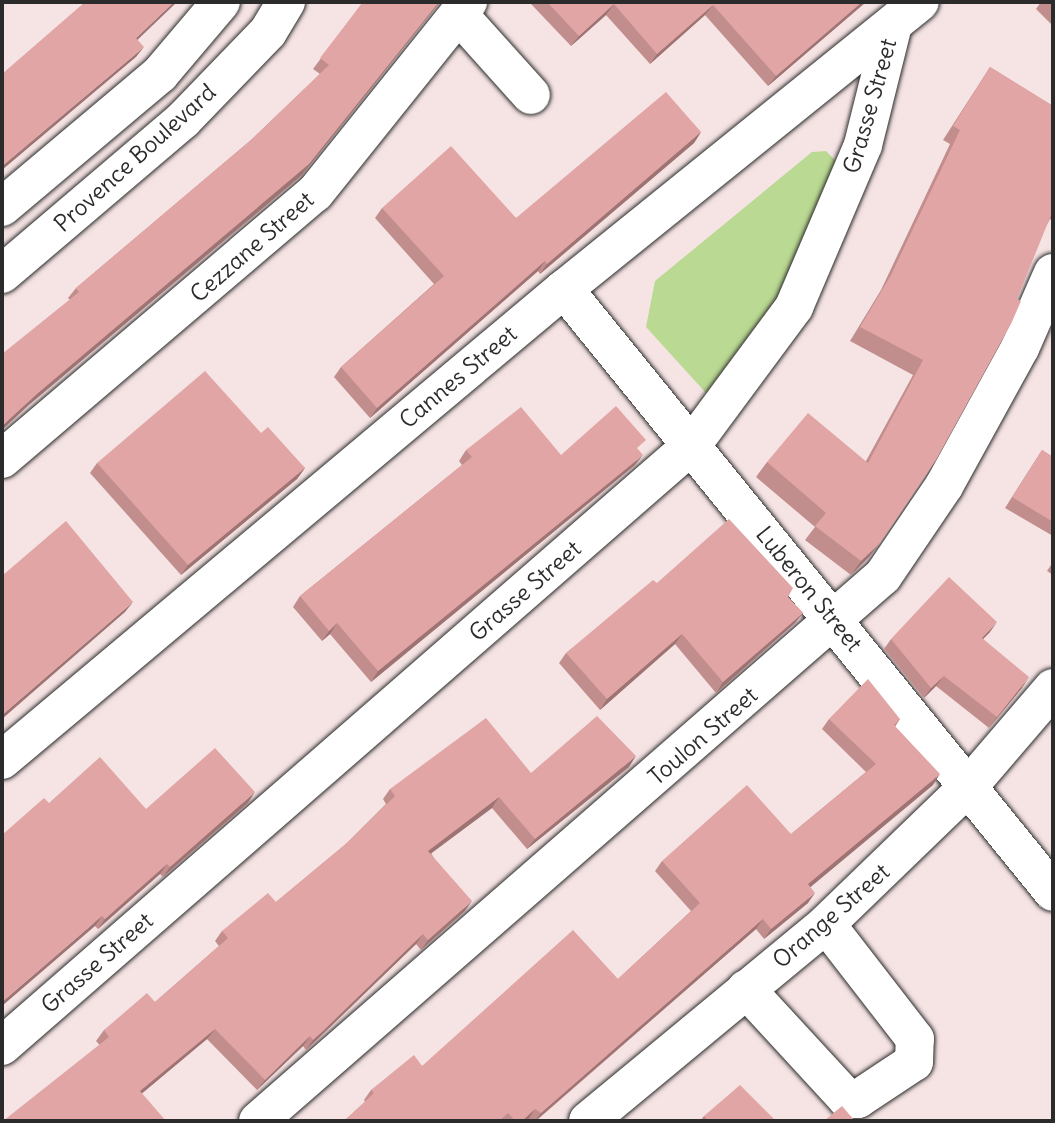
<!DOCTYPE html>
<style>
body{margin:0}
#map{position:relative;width:1055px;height:1123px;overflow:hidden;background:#f6e4e4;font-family:Delius,sans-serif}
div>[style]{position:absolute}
.green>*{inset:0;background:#bad992}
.roads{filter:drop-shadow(0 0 2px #2b2b2b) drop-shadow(0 0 2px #2b2b2b)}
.street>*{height:38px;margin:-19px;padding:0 19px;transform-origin:19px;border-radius:19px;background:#fff}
.secondary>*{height:38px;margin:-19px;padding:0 19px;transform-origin:19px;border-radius:19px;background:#fff}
.wall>*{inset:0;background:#c18e8d}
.shaded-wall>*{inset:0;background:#9d7473}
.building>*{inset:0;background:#e0a5a4}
span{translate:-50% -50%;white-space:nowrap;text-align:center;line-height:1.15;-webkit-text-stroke:5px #fff;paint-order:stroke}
.street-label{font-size:23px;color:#2b2b2b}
.frame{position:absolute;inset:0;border:4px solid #2b2b2b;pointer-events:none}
</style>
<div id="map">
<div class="green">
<div style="clip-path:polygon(826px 151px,842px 167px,824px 235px,706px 393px,646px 327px,655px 281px,812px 152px)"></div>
</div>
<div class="roads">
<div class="street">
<div style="left:460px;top:16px;width:106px;rotate:48.1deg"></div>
<div style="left:564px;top:289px;width:776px;rotate:50.96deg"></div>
<div style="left:2px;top:459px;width:411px;rotate:-40.4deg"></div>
<div style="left:315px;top:193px;width:245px;rotate:-51.3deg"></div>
<div style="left:2px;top:760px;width:733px;rotate:-39.97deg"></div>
<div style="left:564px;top:289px;width:457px;rotate:-38.9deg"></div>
<div style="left:746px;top:989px;width:149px;rotate:47.4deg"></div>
<div style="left:847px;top:1099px;width:11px"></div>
<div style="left:858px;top:1099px;width:67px;rotate:-33.5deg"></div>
<div style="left:914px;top:1062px;width:23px;rotate:-88deg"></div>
<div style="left:915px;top:1039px;width:145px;rotate:-127.7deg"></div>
<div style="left:2px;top:1046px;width:915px;rotate:-41.06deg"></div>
<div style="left:692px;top:445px;width:172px;rotate:-53.5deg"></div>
<div style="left:794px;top:307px;width:176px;rotate:-66.9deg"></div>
<div style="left:863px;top:145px;width:124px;rotate:-76deg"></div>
<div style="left:258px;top:1121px;width:829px;rotate:-41.09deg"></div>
<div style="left:883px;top:576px;width:109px;rotate:-55.9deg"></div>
<div style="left:944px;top:486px;width:158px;rotate:-61.2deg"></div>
<div style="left:1020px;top:348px;width:82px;rotate:-66.3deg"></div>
<div style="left:588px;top:1121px;width:309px;rotate:-39.6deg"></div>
<div style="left:826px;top:924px;width:199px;rotate:-44deg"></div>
<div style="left:969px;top:786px;width:129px;rotate:-49.4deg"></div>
</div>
<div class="secondary">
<div style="left:2px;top:207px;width:207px;rotate:-40.1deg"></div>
<div style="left:160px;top:74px;width:94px;rotate:-49.7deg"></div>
<div style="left:2px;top:274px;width:238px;rotate:-40.4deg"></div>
<div style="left:183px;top:120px;width:122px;rotate:-46deg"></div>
<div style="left:268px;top:32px;width:35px;rotate:-59deg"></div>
</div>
</div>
<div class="wall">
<div style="clip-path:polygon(363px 2px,302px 175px,30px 404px,70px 300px,68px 298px,76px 288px,251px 140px,320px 74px,313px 69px)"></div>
<div style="clip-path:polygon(533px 2px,866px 2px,768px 86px,705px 15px,650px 64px,606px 15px,571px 46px,531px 4px)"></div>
<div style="clip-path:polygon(1041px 2px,1053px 2px,1053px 26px,1036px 9px)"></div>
<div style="clip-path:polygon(990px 67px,1053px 106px,1053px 221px,1050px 219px,869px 557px,851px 575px,805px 540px,815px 527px,756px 477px,767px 462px,866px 461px,913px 375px,850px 341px,881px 290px,950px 144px,943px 140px)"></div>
<div style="clip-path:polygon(701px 132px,694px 143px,540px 274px,538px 271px,370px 418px,334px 377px,341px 367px,434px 284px,375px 218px,382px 208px,516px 218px)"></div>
<div style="clip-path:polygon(261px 433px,305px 468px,297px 479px,181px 575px,90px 473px,97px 463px)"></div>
<div style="clip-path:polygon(466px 450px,561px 455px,638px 450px,635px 465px,371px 682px,330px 634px,322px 641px,293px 607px,300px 596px,462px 465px,459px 461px)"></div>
<div style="clip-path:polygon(1042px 450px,1053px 457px,1053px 536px,1005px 508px)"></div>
<div style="clip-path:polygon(1053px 562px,1053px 575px,1047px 571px)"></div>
<div style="clip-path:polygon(657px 583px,788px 597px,803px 613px,795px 623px,716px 693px,675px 644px,600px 710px,559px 663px,566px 653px)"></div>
<div style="clip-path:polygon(990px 632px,983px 639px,1022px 688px,989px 728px,936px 686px,924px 698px,884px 649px,891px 639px)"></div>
<div style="clip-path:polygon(829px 719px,900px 719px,895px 727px,933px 785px,810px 887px,808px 903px,764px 939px,756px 929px,536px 1121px,531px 1121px,528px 1120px,526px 1121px,344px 1121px,365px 1102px,364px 1100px,371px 1090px,422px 1066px,618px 979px,691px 911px,655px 871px,662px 861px,791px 834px,866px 772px,822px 729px)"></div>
<div style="clip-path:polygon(629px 767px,527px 849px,492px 808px,431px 853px,465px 911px,421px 950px,416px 944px,315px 1042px,306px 1050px,303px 1046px,257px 1090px,207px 1039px,142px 1093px,96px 1041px,104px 1030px,155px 1002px,219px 946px,215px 941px,222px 931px,276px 902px,347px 843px,386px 804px,383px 799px,390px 789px,531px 773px)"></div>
<div style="clip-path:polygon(49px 803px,146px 809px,248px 803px,163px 877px,160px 874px,98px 929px,95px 926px)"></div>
<div style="clip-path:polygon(704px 1116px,775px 1121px,700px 1121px)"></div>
</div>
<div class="shaded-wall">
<div style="clip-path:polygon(174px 2px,177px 2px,129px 48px,136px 38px)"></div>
<div style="clip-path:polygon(439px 2px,440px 2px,302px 175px,30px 404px,2px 430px,2px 426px)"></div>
<div style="clip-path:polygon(862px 2px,866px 2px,768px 86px,776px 76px)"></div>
<div style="clip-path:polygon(614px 4px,606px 15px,571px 46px,579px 36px)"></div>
<div style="clip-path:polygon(713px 5px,705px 15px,650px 64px,657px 54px)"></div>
<div style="clip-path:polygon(144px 47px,136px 57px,2px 170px,2px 166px)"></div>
<div style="clip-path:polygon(701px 132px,694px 143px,540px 274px,547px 264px)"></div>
<div style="clip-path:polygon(545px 261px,538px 271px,370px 418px,377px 408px)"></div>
<div style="clip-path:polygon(643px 455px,635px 465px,371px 682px,378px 671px)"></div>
<div style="clip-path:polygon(305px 468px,297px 479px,181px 575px,188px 565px)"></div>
<div style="clip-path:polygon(880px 543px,869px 557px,851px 575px,861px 561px)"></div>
<div style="clip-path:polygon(133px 602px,125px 612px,2px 719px,2px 715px)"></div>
<div style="clip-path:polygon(803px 613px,795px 623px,716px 693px,723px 682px)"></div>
<div style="clip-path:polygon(997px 622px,990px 632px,974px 648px,982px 638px)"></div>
<div style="clip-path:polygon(337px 623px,330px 634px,322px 641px,329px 631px)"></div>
<div style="clip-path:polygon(682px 634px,675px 644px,600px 710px,607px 699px)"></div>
<div style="clip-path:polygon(944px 676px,936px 686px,924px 698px,931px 688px)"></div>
<div style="clip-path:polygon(1029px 677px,1022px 688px,989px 728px,997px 717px)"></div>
<div style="clip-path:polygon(636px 756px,629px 767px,527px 849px,535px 839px)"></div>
<div style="clip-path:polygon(940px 774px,933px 785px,801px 895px,808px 884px)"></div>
<div style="clip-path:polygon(255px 792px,248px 803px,163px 877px,170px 867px)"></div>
<div style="clip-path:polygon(499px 797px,492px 808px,421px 861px,428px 851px)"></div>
<div style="clip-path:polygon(167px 864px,160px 874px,98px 929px,105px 919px)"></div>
<div style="clip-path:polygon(815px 893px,808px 903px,764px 939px,771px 929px)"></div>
<div style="clip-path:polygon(472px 901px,465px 911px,421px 950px,428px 940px)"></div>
<div style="clip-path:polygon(102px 916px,95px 926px,2px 1006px,2px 1002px)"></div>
<div style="clip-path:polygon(763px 919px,756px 929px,535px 1121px,541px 1113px)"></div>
<div style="clip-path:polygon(423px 934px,416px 944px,306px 1050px,313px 1040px)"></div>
<div style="clip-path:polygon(215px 1029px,207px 1039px,133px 1101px,140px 1091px)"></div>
<div style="clip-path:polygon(310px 1036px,303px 1046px,257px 1090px,265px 1080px)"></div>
<div style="clip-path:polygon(535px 1109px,528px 1120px,526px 1121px,522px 1121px)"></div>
</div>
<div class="building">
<div style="clip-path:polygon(85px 2px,174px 2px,136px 38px,144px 47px,2px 166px,2px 74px)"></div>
<div style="clip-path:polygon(363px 2px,439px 2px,309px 164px,37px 394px,2px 426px,2px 354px,79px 292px,76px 288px,251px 140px,329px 65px,320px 58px)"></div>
<div style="clip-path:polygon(547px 2px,862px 2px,776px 76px,713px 5px,657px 54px,614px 4px,579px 36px)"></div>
<div style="clip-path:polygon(990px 67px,1053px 106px,1053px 210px,1017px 299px,1021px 301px,1011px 324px,936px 460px,880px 543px,861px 561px,815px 526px,826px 513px,767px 462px,808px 413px,868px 463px,923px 360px,860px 327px,891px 275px,960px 130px,953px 126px)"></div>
<div style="clip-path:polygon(666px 92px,701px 132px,547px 264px,545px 261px,377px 408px,341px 367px,444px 276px,382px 208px,451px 146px,516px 218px)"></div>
<div style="clip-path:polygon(205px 371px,261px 433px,268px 427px,305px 468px,188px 565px,97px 463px)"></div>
<div style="clip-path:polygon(616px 406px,646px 440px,637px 448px,643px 455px,378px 671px,337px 623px,329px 631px,300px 596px,472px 457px,466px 450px,521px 407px,561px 455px)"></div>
<div style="clip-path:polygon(1042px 450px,1053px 457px,1053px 522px,1012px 497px)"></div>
<div style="clip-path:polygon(729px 519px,793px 588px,788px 597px,803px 613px,723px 682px,682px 634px,607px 699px,566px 653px,653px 580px,657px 583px)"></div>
<div style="clip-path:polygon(66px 521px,133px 602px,2px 715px,2px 574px,3px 575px)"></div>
<div style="clip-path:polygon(949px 577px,997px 622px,982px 638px,1029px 677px,997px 717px,944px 676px,931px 688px,891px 639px)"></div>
<div style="clip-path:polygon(868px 679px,900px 719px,894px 725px,940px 774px,808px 884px,815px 893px,771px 929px,763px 919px,541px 1113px,535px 1109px,522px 1121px,515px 1121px,508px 1113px,499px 1121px,344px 1121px,374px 1093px,371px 1090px,414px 1055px,422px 1066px,573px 930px,618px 979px,700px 903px,662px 861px,747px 785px,791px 834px,876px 764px,829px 719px)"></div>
<div style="clip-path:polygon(597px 716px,636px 756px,535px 839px,499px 797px,428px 851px,472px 901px,428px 940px,423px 934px,322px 1032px,313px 1040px,310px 1036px,265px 1080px,215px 1029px,140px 1091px,166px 1121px,3px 1121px,109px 1037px,104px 1030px,147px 993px,155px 1002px,228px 938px,222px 931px,268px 893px,276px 902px,347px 843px,395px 796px,390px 789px,486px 718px,531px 773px)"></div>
<div style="clip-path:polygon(215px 748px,255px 792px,170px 867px,167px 864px,105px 919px,102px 916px,2px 1002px,2px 835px,44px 798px,49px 803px,100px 757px,146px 809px)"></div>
<div style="clip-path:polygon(740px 1085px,776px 1121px,708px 1121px,704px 1116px)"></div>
<div style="clip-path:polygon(842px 1106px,855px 1121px,824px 1121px)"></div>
</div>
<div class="street-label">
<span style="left:870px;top:106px;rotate:-74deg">Grasse Street</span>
<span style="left:135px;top:158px;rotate:-42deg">Provence Boulevard</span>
<span style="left:252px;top:247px;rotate:-41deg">Cezzane Street</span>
<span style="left:458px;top:377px;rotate:-40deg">Cannes Street</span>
<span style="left:809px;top:589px;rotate:51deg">Luberon Street</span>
<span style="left:525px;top:591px;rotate:-41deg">Grasse Street</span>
<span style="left:703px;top:736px;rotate:-41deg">Toulon Street</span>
<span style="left:831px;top:916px;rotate:-41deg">Orange Street</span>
<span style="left:97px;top:963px;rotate:-41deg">Grasse Street</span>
</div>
<div class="frame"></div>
</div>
